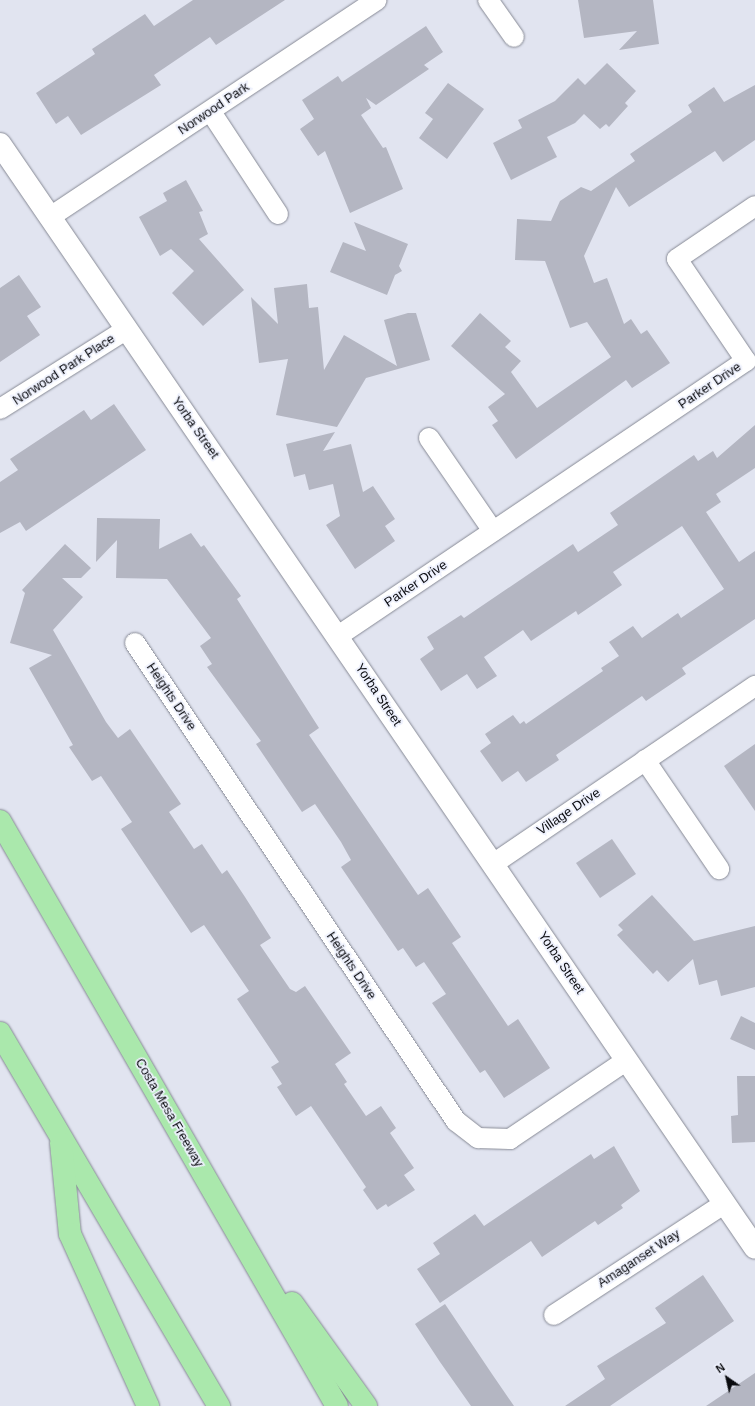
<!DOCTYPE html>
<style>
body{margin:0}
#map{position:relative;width:755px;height:1406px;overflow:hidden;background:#e1e4f0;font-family:Helvetica,sans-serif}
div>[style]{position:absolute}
.building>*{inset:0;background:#b4b6c2}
.roads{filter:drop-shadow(0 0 1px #878a95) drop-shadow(0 0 1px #878a95)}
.street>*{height:20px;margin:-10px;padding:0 10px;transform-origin:10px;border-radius:10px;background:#fff}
.secondary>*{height:22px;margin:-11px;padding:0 11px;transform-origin:11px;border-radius:11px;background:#fff}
.highway>*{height:22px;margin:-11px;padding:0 11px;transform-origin:11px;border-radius:11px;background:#aae8ac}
span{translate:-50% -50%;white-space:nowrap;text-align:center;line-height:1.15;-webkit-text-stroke:3.5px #eef1fd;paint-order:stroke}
.street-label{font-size:13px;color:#0a0b0f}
.north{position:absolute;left:707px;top:1358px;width:40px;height:40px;-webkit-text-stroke:3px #eef1fd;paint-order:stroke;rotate:326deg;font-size:11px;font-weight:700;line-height:16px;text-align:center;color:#0a0b0f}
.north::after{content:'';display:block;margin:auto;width:14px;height:18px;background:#0a0b0f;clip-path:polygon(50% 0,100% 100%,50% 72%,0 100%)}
</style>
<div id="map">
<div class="building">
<div style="clip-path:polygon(193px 0,285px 0,216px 45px,210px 37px,154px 75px,161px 85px,81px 135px,68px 116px,56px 124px,36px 93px,95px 54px,92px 49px,145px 14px,154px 26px)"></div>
<div style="clip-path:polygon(578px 0,653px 0,659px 44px,619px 50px,637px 31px,584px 38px)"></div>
<div style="clip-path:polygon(426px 26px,443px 52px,424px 65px,429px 69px,376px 105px,366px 98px,371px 108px,361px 115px,383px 148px,386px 147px,403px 189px,350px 213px,325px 151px,318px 156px,300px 129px,314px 119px,302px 100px,338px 76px,342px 82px)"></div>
<div style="clip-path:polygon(607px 63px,636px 91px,625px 103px,628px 106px,609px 127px,606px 124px,600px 129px,584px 114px,575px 123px,547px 137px,557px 157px,511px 180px,493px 143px,522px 128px,518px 120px,555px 101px,578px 78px,585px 85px)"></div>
<div style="clip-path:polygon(448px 83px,484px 109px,447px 159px,419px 138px,433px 119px,425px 113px)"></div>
<div style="clip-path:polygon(755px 85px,755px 140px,723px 162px,715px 151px,629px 207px,616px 187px,584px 256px,594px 283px,607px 278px,624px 324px,631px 319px,641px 334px,647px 330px,670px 363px,632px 388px,626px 380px,516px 459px,492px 425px,498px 421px,488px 407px,505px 394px,451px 346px,480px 313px,511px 341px,505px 347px,521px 361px,511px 372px,537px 408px,611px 357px,587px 322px,570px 328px,545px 261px,515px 260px,517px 219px,551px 221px,560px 201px,581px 187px,591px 191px,635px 161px,630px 154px,692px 112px,688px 105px,714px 87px,724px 102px)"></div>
<div style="clip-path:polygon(186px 180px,203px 211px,199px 212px,208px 234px,199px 239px,244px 290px,203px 326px,172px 293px,194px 271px,171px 249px,160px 256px,139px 217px,167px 201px,163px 193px)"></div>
<div style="clip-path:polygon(354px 222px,408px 244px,399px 266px,402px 271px,395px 275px,387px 295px,330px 272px,343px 242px,366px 251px)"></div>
<div style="clip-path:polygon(19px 275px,41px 307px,27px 316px,40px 335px,0 362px,0 288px)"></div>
<div style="clip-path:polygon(307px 284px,309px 308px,318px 307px,324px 370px,344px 335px,397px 366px,384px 320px,408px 313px,416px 313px,430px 360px,366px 378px,337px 427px,276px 415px,288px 359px,259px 363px,251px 297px,278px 324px,274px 288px)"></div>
<div style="clip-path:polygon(114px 404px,146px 450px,26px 531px,20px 522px,0 533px,0 482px,18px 470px,10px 459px,84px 410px,91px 420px)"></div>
<div style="clip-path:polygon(755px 425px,755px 468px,716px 494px,721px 502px,706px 512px,739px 562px,755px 551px,755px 619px,682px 668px,686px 674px,646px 701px,642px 696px,556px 755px,559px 760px,526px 782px,518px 771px,502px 782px,480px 751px,491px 743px,485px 734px,513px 715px,520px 724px,524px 721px,526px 724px,603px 671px,601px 668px,619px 656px,609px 642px,633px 626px,642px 638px,678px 613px,681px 618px,724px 589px,682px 526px,613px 572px,622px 585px,578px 615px,576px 611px,531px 641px,523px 630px,484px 657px,497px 676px,477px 689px,467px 674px,441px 691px,420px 659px,434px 649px,427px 637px,461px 615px,464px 618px,573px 544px,578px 552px,618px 525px,610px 513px,694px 455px,698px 461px,713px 451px,717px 458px)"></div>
<div style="clip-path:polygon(335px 432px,323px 451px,351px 444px,363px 492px,373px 486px,395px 519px,385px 526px,395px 541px,355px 569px,326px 525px,340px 516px,333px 484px,309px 490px,305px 474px,294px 477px,286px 444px)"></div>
<div style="clip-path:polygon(97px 518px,160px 519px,159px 549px,191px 533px,201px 547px,204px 545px,241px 596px,237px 599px,319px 728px,309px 735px,418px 895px,428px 888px,461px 937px,452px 943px,508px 1026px,518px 1019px,550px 1068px,504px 1098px,485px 1070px,480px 1073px,432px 1003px,446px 994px,424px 962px,416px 967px,403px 948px,398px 951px,341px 867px,351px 860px,341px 842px,315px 804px,302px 812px,256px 744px,261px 741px,207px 667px,212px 664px,200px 646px,211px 638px,167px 579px,116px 578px,117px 540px,96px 562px)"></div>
<div style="clip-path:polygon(65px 544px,91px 568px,81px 578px,62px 578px,83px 597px,53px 630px,106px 722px,118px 738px,130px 729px,181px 804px,169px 812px,194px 849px,202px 844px,222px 874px,227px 870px,245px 897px,271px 938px,260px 945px,290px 989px,296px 992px,305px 986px,351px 1053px,335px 1064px,347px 1082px,344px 1084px,366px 1116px,381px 1106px,396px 1128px,390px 1133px,414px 1168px,404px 1175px,415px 1190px,388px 1207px,386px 1204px,377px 1210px,363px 1190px,366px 1187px,311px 1106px,296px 1116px,277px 1087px,282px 1084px,271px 1067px,279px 1062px,237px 999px,249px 991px,204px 925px,191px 933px,121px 829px,132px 822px,101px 776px,92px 781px,69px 747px,73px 745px,29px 668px,52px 655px,10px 643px,25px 593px,22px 590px)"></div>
<div style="clip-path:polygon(755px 744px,755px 811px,724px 766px)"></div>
<div style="clip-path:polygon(612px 839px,636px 874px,600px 898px,576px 863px)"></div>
<div style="clip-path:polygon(652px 895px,694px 941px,755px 926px,755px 987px,721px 996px,717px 980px,699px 985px,693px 959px,668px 982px,657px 970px,653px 974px,617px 935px,623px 930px,618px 925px)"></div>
<div style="clip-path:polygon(741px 1016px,755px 1023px,755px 1050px,730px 1039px)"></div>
<div style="clip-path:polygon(737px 1076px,755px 1076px,755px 1142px,732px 1143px,731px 1116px,738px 1115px)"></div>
<div style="clip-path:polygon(614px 1146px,640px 1191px,621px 1205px,623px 1208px,598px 1225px,595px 1221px,542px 1257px,531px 1241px,440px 1303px,417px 1269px,440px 1254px,433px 1243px,475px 1214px,484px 1226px,591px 1154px,594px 1159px)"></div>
<div style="clip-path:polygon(703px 1275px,734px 1321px,610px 1406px,565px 1406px,605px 1379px,597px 1366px,666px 1323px,655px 1308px)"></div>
<div style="clip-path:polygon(445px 1304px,492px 1374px,514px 1406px,471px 1406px,440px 1362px,415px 1324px)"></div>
<div style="clip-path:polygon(755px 1373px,755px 1406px,706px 1406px)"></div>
</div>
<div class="roads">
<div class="street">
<div style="left:488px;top:0;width:45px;rotate:54.9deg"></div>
<div style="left:211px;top:112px;width:122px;rotate:56.7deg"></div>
<div style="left:50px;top:217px;width:392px;rotate:-33.6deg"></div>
<div style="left:0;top:409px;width:150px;rotate:-32.2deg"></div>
<div style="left:429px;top:438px;width:113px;rotate:55.5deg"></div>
<div style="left:338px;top:636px;width:492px;rotate:-34deg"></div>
<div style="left:746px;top:361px;width:123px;rotate:-124.1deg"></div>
<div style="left:677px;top:259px;width:94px;rotate:-34.2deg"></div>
<div style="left:135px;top:643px;width:576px;rotate:56.12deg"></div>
<div style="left:456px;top:1121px;width:28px;rotate:38deg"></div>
<div style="left:478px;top:1138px;width:32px;rotate:2deg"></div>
<div style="left:510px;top:1139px;width:141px;rotate:-34deg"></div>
<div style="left:645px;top:760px;width:132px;rotate:55.8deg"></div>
<div style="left:493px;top:864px;width:317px;rotate:-34.2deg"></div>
<div style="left:554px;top:1315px;width:204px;rotate:-33.2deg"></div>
</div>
<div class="secondary">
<div style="left:0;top:144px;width:1337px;rotate:55.63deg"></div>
</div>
<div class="highway">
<div style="left:0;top:821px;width:675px;rotate:60.06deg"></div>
<div style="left:0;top:1033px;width:433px;rotate:59.6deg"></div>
<div style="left:61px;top:1143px;width:91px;rotate:84.4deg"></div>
<div style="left:70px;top:1234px;width:189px;rotate:65.6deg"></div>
<div style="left:292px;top:1303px;width:127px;rotate:54.3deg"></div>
</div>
</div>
<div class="street-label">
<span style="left:214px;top:109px;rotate:-34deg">Norwood Park</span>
<span style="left:64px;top:370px;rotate:-33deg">Norwood Park Place</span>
<span style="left:710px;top:386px;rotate:-34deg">Parker Drive</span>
<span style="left:195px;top:428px;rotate:55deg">Yorba Street</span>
<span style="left:416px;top:584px;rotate:-34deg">Parker Drive</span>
<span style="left:378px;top:695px;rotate:56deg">Yorba Street</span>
<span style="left:171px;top:697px;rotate:56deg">Heights Drive</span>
<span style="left:569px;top:812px;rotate:-34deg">Village Drive</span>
<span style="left:561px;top:963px;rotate:56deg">Yorba Street</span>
<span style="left:351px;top:966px;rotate:56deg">Heights Drive</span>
<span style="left:169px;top:1113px;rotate:60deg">Costa Mesa Freeway</span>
<span style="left:639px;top:1259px;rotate:-33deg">Amaganset Way</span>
</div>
<div class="north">N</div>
</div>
